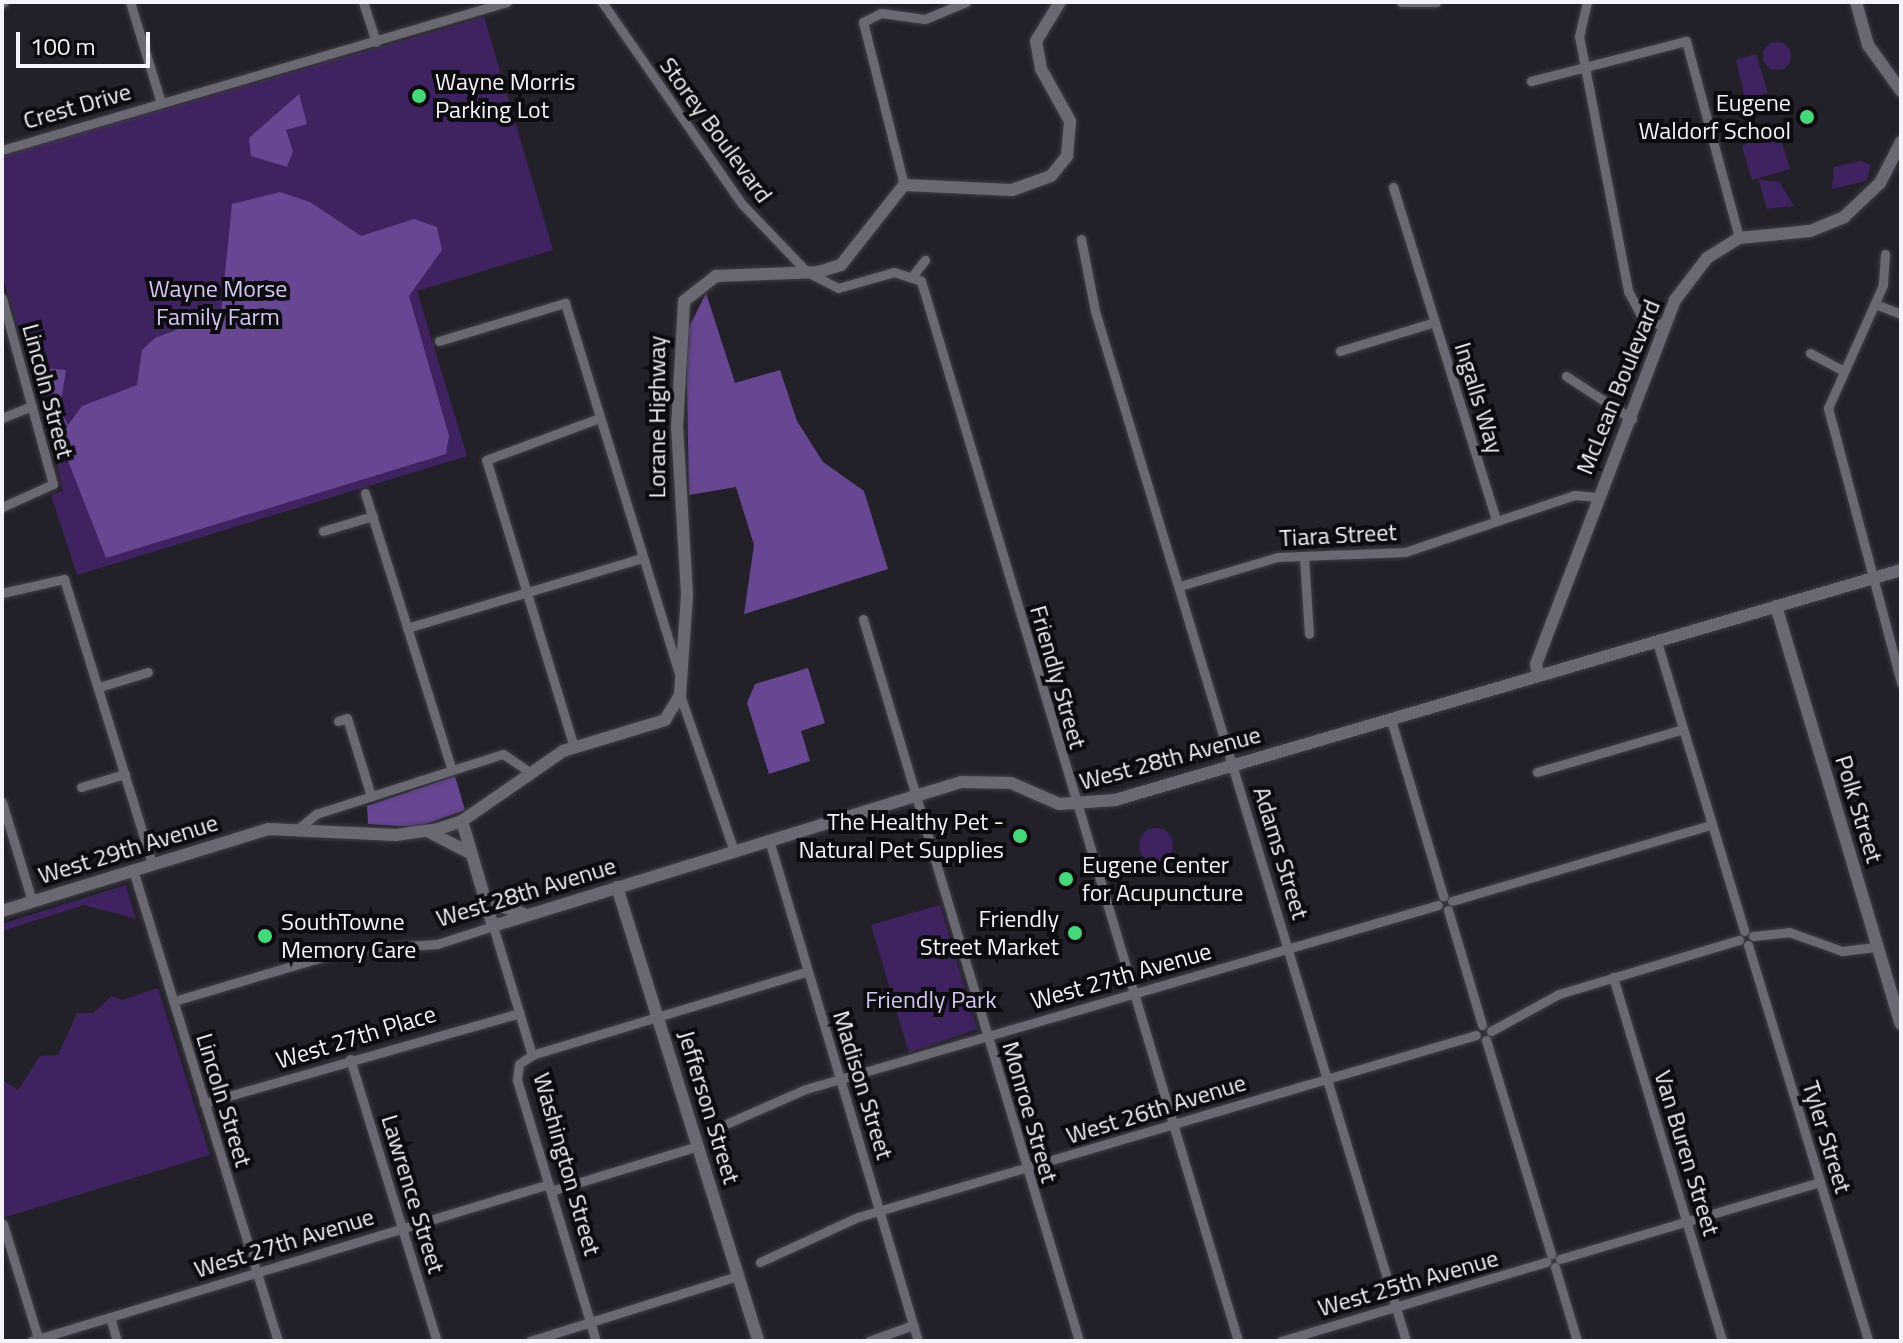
<!DOCTYPE html>
<style>
body{margin:0}
#map{position:relative;width:1903px;height:1343px;overflow:hidden;background:#24202a;font-family:"Titillium Web",sans-serif}
div>[style]{position:absolute}
.green>*{inset:0;background:#3f2360}
.round{border-radius:50%}
.forest>*{inset:0;background:#674692}
.roads{filter:drop-shadow(0 0 2px #403d45) drop-shadow(0 0 2px #403d45)}
.street>*{height:9px;margin:-4.5px;padding:0 4.5px;transform-origin:4.5px;border-radius:4.5px;background:#6c6873}
.secondary>*{height:12px;margin:-6px;padding:0 6px;transform-origin:6px;border-radius:6px;background:#6c6873}
.dots>*{width:22px;height:22px;translate:-50% -50%;box-sizing:border-box;border:4px solid #0c0b0f;border-radius:50%}
span{translate:-50% -50%;white-space:nowrap;text-align:center;line-height:1.15;-webkit-text-stroke:8px #0c0b0f;paint-order:stroke}
.poi-label{font-size:24px;color:#f5f2f9}
.left{translate:0 -50%;text-align:left}
.right{translate:-100% -50%;text-align:right}
.street-label{font-size:24px;color:#f5f2f9}
.park-label{font-size:24px;color:#d5c6f1}
.frame{position:absolute;inset:0;border:4px solid #f5f2f9;pointer-events:none}
.scale{position:absolute;left:16px;top:32px;width:134px;height:36px;box-sizing:border-box;border:4px solid #f5f2f9;border-top:0;padding-left:10px;font-size:24px;line-height:28px;white-space:nowrap;color:#f5f2f9;-webkit-text-stroke:6px #0c0b0f;paint-order:stroke}
</style>
<div id="map">
<div class="green">
<div style="clip-path:polygon(484px 17px,553px 250px,417px 291px,467px 456px,77px 575px,51px 495px,63px 491px,47px 420px,2px 275px,2px 156px)"></div>
<div class="round" style="left:1763px;top:42px;width:28px;height:28px"></div>
<div style="clip-path:polygon(1756px 54px,1768px 93px,1745px 98px,1736px 60px)"></div>
<div style="clip-path:polygon(1766px 134px,1781px 139px,1790px 169px,1752px 180px,1742px 146px)"></div>
<div style="clip-path:polygon(1860px 161px,1871px 165px,1866px 181px,1832px 189px,1834px 167px)"></div>
<div style="clip-path:polygon(1759px 180px,1779px 182px,1794px 206px,1767px 209px)"></div>
<div class="round" style="left:1139px;top:828px;width:34px;height:34px"></div>
<div style="clip-path:polygon(126px 885px,136px 919px,84px 905px,2px 931px,2px 924px)"></div>
<div style="clip-path:polygon(940px 905px,977px 1029px,909px 1053px,871px 925px)"></div>
<div style="clip-path:polygon(158px 988px,210px 1155px,2px 1218px,2px 1080px,18px 1090px,40px 1056px,58px 1055px,77px 1013px,93px 1013px,112px 996px,122px 1000px)"></div>
</div>
<div class="forest">
<div style="clip-path:polygon(299px 94px,307px 124px,286px 130px,293px 151px,287px 167px,251px 156px,249px 138px)"></div>
<div style="clip-path:polygon(280px 192px,310px 202px,361px 236px,414px 219px,437px 227px,442px 250px,409px 296px,449px 436px,446px 454px,106px 558px,54px 425px,45px 368px,66px 370px,60px 409px,68px 425px,82px 406px,137px 385px,142px 350px,155px 338px,221px 313px,232px 204px)"></div>
<div style="clip-path:polygon(706px 293px,735px 383px,780px 370px,797px 421px,823px 462px,864px 491px,888px 569px,744px 614px,754px 545px,736px 487px,689px 495px,686px 333px)"></div>
<div style="clip-path:polygon(808px 668px,825px 723px,801px 731px,810px 761px,769px 774px,747px 703px,755px 684px)"></div>
<div style="clip-path:polygon(455px 776px,465px 810px,417px 827px,368px 824px,367px 806px)"></div>
</div>
<div class="roads">
<div class="street">
<div style="left:130px;top:2px;width:106px;rotate:72.9deg"></div>
<div style="left:363px;top:2px;width:42px;rotate:72deg"></div>
<div style="left:602px;top:2px;width:246px;rotate:55.3deg"></div>
<div style="left:742px;top:204px;width:94px;rotate:46.3deg"></div>
<div style="left:807px;top:272px;width:35px;rotate:27deg"></div>
<div style="left:838px;top:288px;width:58px;rotate:-15.9deg"></div>
<div style="left:894px;top:272px;width:28px;rotate:18deg"></div>
<div style="left:921px;top:281px;width:1106px;rotate:73.35deg"></div>
<div style="left:1401px;top:2px;width:35px"></div>
<div style="left:1587px;top:2px;width:35px;rotate:103deg"></div>
<div style="left:1579px;top:36px;width:260px;rotate:79.1deg"></div>
<div style="left:1628px;top:291px;width:26px;rotate:62deg"></div>
<div style="left:1640px;top:314px;width:25px;rotate:29deg"></div>
<div style="left:2px;top:3px;width:2px;rotate:-27deg"></div>
<div style="left:1531px;top:81px;width:160px;rotate:-14.5deg"></div>
<div style="left:1686px;top:41px;width:204px;rotate:74.9deg"></div>
<div style="left:2px;top:150px;width:526px;rotate:-16.33deg"></div>
<div style="left:904px;top:185px;width:168px;rotate:-104.1deg"></div>
<div style="left:863px;top:22px;width:20px;rotate:-27deg"></div>
<div style="left:881px;top:13px;width:44px;rotate:7.8deg"></div>
<div style="left:925px;top:19px;width:44px;rotate:-22.5deg"></div>
<div style="left:1393px;top:187px;width:348px;rotate:72.8deg"></div>
<div style="left:1081px;top:239px;width:73px;rotate:79deg"></div>
<div style="left:1095px;top:311px;width:1076px;rotate:73.2deg"></div>
<div style="left:1885px;top:254px;width:31px;rotate:94deg"></div>
<div style="left:1883px;top:285px;width:135px;rotate:114.1deg"></div>
<div style="left:1828px;top:408px;width:285px;rotate:75.1deg"></div>
<div style="left:914px;top:274px;width:18px;rotate:-52deg"></div>
<div style="left:2px;top:298px;width:193px;rotate:74.7deg"></div>
<div style="left:53px;top:484px;width:56px;rotate:155.7deg"></div>
<div style="left:1875px;top:304px;width:28px;rotate:21deg"></div>
<div style="left:439px;top:341px;width:132px;rotate:-16.8deg"></div>
<div style="left:565px;top:303px;width:391px;rotate:72.9deg"></div>
<div style="left:1340px;top:351px;width:99px;rotate:-17deg"></div>
<div style="left:1810px;top:353px;width:34px;rotate:28deg"></div>
<div style="left:1566px;top:376px;width:79px;rotate:33.1deg"></div>
<div style="left:2px;top:418px;width:32px;rotate:-22deg"></div>
<div style="left:365px;top:493px;width:290px;rotate:72.6deg"></div>
<div style="left:323px;top:531px;width:52px;rotate:-16.7deg"></div>
<div style="left:1304px;top:557px;width:77px;rotate:86.3deg"></div>
<div style="left:1180px;top:586px;width:102px;rotate:-16.5deg"></div>
<div style="left:1278px;top:557px;width:127px;rotate:-2.3deg"></div>
<div style="left:1405px;top:552px;width:178px;rotate:-18.6deg"></div>
<div style="left:1574px;top:495px;width:23px;rotate:5deg"></div>
<div style="left:2px;top:593px;width:64px;rotate:-12.7deg"></div>
<div style="left:64px;top:579px;width:298px;rotate:72.8deg"></div>
<div style="left:863px;top:619px;width:754px;rotate:73.34deg"></div>
<div style="left:407px;top:628px;width:242px;rotate:-16.6deg"></div>
<div style="left:1657px;top:642px;width:302px;rotate:73.2deg"></div>
<div style="left:99px;top:687px;width:51px;rotate:-17deg"></div>
<div style="left:680px;top:695px;width:165px;rotate:70.9deg"></div>
<div style="left:1391px;top:720px;width:184px;rotate:73.5deg"></div>
<div style="left:338px;top:721px;width:9px;rotate:-18deg"></div>
<div style="left:347px;top:718px;width:82px;rotate:72.9deg"></div>
<div style="left:574px;top:747px;width:300px;rotate:-107deg"></div>
<div style="left:486px;top:460px;width:118px;rotate:-20.3deg"></div>
<div style="left:1537px;top:772px;width:152px;rotate:-16.4deg"></div>
<div style="left:81px;top:787px;width:46px;rotate:-16.5deg"></div>
<div style="left:2px;top:802px;width:103px;rotate:73.1deg"></div>
<div style="left:300px;top:827px;width:21px;rotate:-39deg"></div>
<div style="left:316px;top:814px;width:196px;rotate:-17.8deg"></div>
<div style="left:503px;top:754px;width:32px;rotate:34deg"></div>
<div style="left:769px;top:840px;width:523px;rotate:73.44deg"></div>
<div style="left:133px;top:870px;width:493px;rotate:72.9deg"></div>
<div style="left:1452px;top:901px;width:270px;rotate:-16.4deg"></div>
<div style="left:1448px;top:910px;width:120px;rotate:73.5deg"></div>
<div style="left:1753px;top:936px;width:36px;rotate:-6deg"></div>
<div style="left:1789px;top:932px;width:56px;rotate:19.7deg"></div>
<div style="left:1842px;top:951px;width:35px;rotate:-7deg"></div>
<div style="left:1748px;top:945px;width:414px;rotate:73.1deg"></div>
<div style="left:1613px;top:977px;width:380px;rotate:73.3deg"></div>
<div style="left:174px;top:1001px;width:179px;rotate:-16.5deg"></div>
<div style="left:346px;top:950px;width:91px;rotate:-3.8deg"></div>
<div style="left:437px;top:944px;width:59px;rotate:-17.8deg"></div>
<div style="left:493px;top:926px;width:135px;rotate:73.2deg"></div>
<div style="left:532px;top:1055px;width:16px;rotate:145deg"></div>
<div style="left:519px;top:1064px;width:16px;rotate:97deg"></div>
<div style="left:517px;top:1080px;width:273px;rotate:73.2deg"></div>
<div style="left:1491px;top:1031px;width:77px;rotate:-28.6deg"></div>
<div style="left:1559px;top:994px;width:188px;rotate:-16.7deg"></div>
<div style="left:1486px;top:1040px;width:224px;rotate:73.1deg"></div>
<div style="left:532px;top:1055px;width:288px;rotate:-16.9deg"></div>
<div style="left:350px;top:1059px;width:295px;rotate:72.9deg"></div>
<div style="left:204px;top:1103px;width:328px;rotate:-15.9deg"></div>
<div style="left:728px;top:1123px;width:85px;rotate:-23.6deg"></div>
<div style="left:806px;top:1089px;width:658px;rotate:-16.23deg"></div>
<div style="left:551px;top:1191px;width:154px;rotate:-17deg"></div>
<div style="left:3px;top:1224px;width:122px;rotate:72.9deg"></div>
<div style="left:1560px;top:1259px;width:271px;rotate:-16.5deg"></div>
<div style="left:760px;top:1262px;width:108px;rotate:-24.7deg"></div>
<div style="left:858px;top:1217px;width:644px;rotate:-16.41deg"></div>
<div style="left:1555px;top:1267px;width:77px;rotate:73.4deg"></div>
<div style="left:110px;top:1317px;width:25px;rotate:74deg"></div>
<div style="left:31px;top:1341px;width:541px;rotate:-16.86deg"></div>
<div style="left:530px;top:1341px;width:218px;rotate:-17.4deg"></div>
<div style="left:869px;top:1341px;width:47px;rotate:-20deg"></div>
<div style="left:1281px;top:1341px;width:277px;rotate:-16.6deg"></div>
</div>
<div class="secondary">
<div style="left:1856px;top:2px;width:45px;rotate:74.4deg"></div>
<div style="left:1868px;top:45px;width:57px;rotate:54.3deg"></div>
<div style="left:1776px;top:606px;width:436px;rotate:73.4deg"></div>
<div style="left:1538px;top:676px;width:12px;rotate:-99deg"></div>
<div style="left:1536px;top:664px;width:390px;rotate:-69.1deg"></div>
<div style="left:1675px;top:300px;width:53px;rotate:-52.7deg"></div>
<div style="left:1707px;top:258px;width:38px;rotate:-32deg"></div>
<div style="left:1739px;top:238px;width:71px;rotate:-5.6deg"></div>
<div style="left:1810px;top:231px;width:37px;rotate:-22deg"></div>
<div style="left:1844px;top:217px;width:50px;rotate:-43.4deg"></div>
<div style="left:1880px;top:183px;width:46px;rotate:-62.9deg"></div>
<div style="left:462px;top:821px;width:109px;rotate:73.6deg"></div>
<div style="left:493px;top:926px;width:490px;rotate:-17.1deg"></div>
<div style="left:961px;top:782px;width:50px;rotate:1.1deg"></div>
<div style="left:1011px;top:783px;width:52px;rotate:23.6deg"></div>
<div style="left:1059px;top:804px;width:56px;rotate:-4.1deg"></div>
<div style="left:1115px;top:800px;width:819px;rotate:-16.31deg"></div>
<div style="left:431px;top:833px;width:44px;rotate:27.1deg"></div>
<div style="left:617px;top:887px;width:475px;rotate:72.7deg"></div>
<div style="left:485px;top:901px;width:40px;rotate:18deg"></div>
<div style="left:2px;top:911px;width:278px;rotate:-17.1deg"></div>
<div style="left:268px;top:829px;width:128px;rotate:2.7deg"></div>
<div style="left:396px;top:835px;width:42px;rotate:-8.1deg"></div>
<div style="left:438px;top:829px;width:25px;rotate:-18deg"></div>
<div style="left:462px;top:821px;width:123px;rotate:-34.7deg"></div>
<div style="left:563px;top:751px;width:107px;rotate:-16.9deg"></div>
<div style="left:665px;top:720px;width:29px;rotate:-59deg"></div>
<div style="left:680px;top:695px;width:101px;rotate:-86deg"></div>
<div style="left:687px;top:594px;width:166px;rotate:-93.4deg"></div>
<div style="left:677px;top:428px;width:127px;rotate:-86.8deg"></div>
<div style="left:684px;top:301px;width:41px;rotate:-38deg"></div>
<div style="left:716px;top:276px;width:102px;rotate:-2.2deg"></div>
<div style="left:818px;top:272px;width:24px;rotate:-17deg"></div>
<div style="left:841px;top:265px;width:102px;rotate:-51.8deg"></div>
<div style="left:904px;top:185px;width:108px;rotate:2.7deg"></div>
<div style="left:1012px;top:190px;width:41px;rotate:-19.7deg"></div>
<div style="left:1051px;top:176px;width:26px;rotate:-51deg"></div>
<div style="left:1067px;top:156px;width:35px;rotate:-85deg"></div>
<div style="left:1070px;top:121px;width:60px;rotate:-119.1deg"></div>
<div style="left:1041px;top:69px;width:28px;rotate:-100deg"></div>
<div style="left:1036px;top:41px;width:46px;rotate:-58.4deg"></div>
</div>
</div>
<div class="dots">
<div style="left:419px;top:96px;background:#45d77a"></div>
<div style="left:1807px;top:117px;background:#45d77a"></div>
<div style="left:1020px;top:836px;background:#45d77a"></div>
<div style="left:1066px;top:879px;background:#45d77a"></div>
<div style="left:1075px;top:933px;background:#45d77a"></div>
<div style="left:265px;top:936px;background:#45d77a"></div>
</div>
<div class="poi-label">
<span class="left" style="left:435px;top:96px">Wayne Morris<br>Parking Lot</span>
<span class="right" style="left:1791px;top:117px">Eugene<br>Waldorf School</span>
<span class="right" style="left:1004px;top:836px">The Healthy Pet -<br>Natural Pet Supplies</span>
<span class="left" style="left:1082px;top:879px">Eugene Center<br>for Acupuncture</span>
<span class="right" style="left:1059px;top:933px">Friendly<br>Street Market</span>
<span class="left" style="left:281px;top:936px">SouthTowne<br>Memory Care</span>
</div>
<div class="street-label">
<span style="left:77px;top:106px;rotate:-16deg">Crest Drive</span>
<span style="left:716px;top:130px;rotate:54deg">Storey Boulevard</span>
<span style="left:1618px;top:387px;rotate:-68deg">McLean Boulevard</span>
<span style="left:48px;top:391px;rotate:75deg">Lincoln Street</span>
<span style="left:1479px;top:398px;rotate:73deg">Ingalls Way</span>
<span style="left:657px;top:417px;rotate:-90deg">Lorane Highway</span>
<span style="left:1338px;top:535px;rotate:-3deg">Tiara Street</span>
<span style="left:1058px;top:677px;rotate:74deg">Friendly Street</span>
<span style="left:1170px;top:758px;rotate:-15deg">West 28th Avenue</span>
<span style="left:1859px;top:809px;rotate:73deg">Polk Street</span>
<span style="left:128px;top:849px;rotate:-17deg">West 29th Avenue</span>
<span style="left:1281px;top:853px;rotate:73deg">Adams Street</span>
<span style="left:526px;top:892px;rotate:-17deg">West 28th Avenue</span>
<span style="left:1121px;top:976px;rotate:-16deg">West 27th Avenue</span>
<span style="left:356px;top:1037px;rotate:-17deg">West 27th Place</span>
<span style="left:863px;top:1085px;rotate:73deg">Madison Street</span>
<span style="left:224px;top:1100px;rotate:73deg">Lincoln Street</span>
<span style="left:709px;top:1107px;rotate:73deg">Jefferson Street</span>
<span style="left:1156px;top:1109px;rotate:-17deg">West 26th Avenue</span>
<span style="left:1030px;top:1112px;rotate:74deg">Monroe Street</span>
<span style="left:1827px;top:1137px;rotate:73deg">Tyler Street</span>
<span style="left:1687px;top:1153px;rotate:73deg">Van Buren Street</span>
<span style="left:567px;top:1164px;rotate:74deg">Washington Street</span>
<span style="left:413px;top:1194px;rotate:73deg">Lawrence Street</span>
<span style="left:284px;top:1243px;rotate:-17deg">West 27th Avenue</span>
<span style="left:1408px;top:1283px;rotate:-16deg">West 25th Avenue</span>
</div>
<div class="park-label">
<span style="left:218px;top:303px">Wayne Morse<br>Family Farm</span>
<span style="left:931px;top:1000px">Friendly Park</span>
</div>
<div class="frame"></div>
<div class="scale">100 m</div>
</div>
